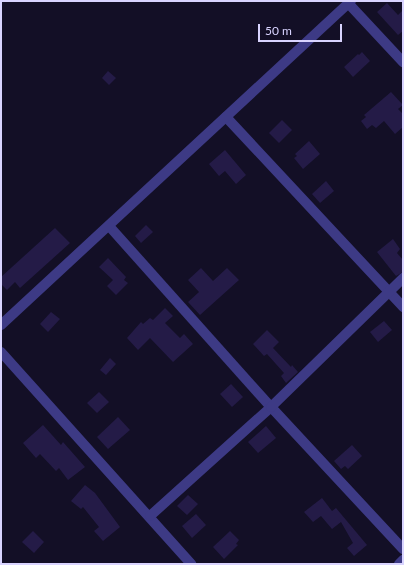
<!DOCTYPE html>
<style>
body{margin:0}
#map{position:relative;width:404px;height:565px;overflow:hidden;background:#130f26;font-family:Lato,sans-serif}
div>[style]{position:absolute}
.building>*{inset:0;background:#241b47}
.street>*{height:10px;margin:-5px;padding:0 5px;transform-origin:5px;border-radius:5px;background:#3d3a85}
span{translate:-50% -50%;white-space:nowrap;text-align:center;line-height:1.15;-webkit-text-stroke:3.5px #130f26;paint-order:stroke}
.frame{position:absolute;inset:0;border:2px solid #d9d4ff;pointer-events:none}
.scale{position:absolute;left:258px;top:24px;width:84px;height:18px;box-sizing:border-box;border:2px solid #d9d4ff;border-top:0;padding-left:5px;font-size:12px;line-height:14px;white-space:nowrap;color:#d9d4ff;-webkit-text-stroke:3px #130f26;paint-order:stroke}
</style>
<div id="map">
<div class="building">
<div style="clip-path:polygon(387px 3px,398px 15px,403px 10px,403px 31px,398px 35px,377px 12px)"></div>
<div style="clip-path:polygon(362px 52px,370px 61px,353px 77px,344px 67px,358px 54px,359px 55px)"></div>
<div style="clip-path:polygon(108px 71px,116px 78px,109px 85px,102px 78px)"></div>
<div style="clip-path:polygon(391px 92px,403px 105px,398px 109px,403px 114px,403px 127px,395px 134px,384px 121px,376px 128px,372px 125px,367px 129px,361px 121px,366px 117px,364px 115px)"></div>
<div style="clip-path:polygon(282px 120px,292px 130px,279px 143px,269px 133px)"></div>
<div style="clip-path:polygon(309px 141px,320px 154px,303px 169px,294px 158px,297px 156px,295px 154px)"></div>
<div style="clip-path:polygon(225px 150px,246px 175px,236px 184px,225px 171px,219px 176px,209px 164px)"></div>
<div style="clip-path:polygon(326px 181px,334px 191px,320px 203px,312px 194px)"></div>
<div style="clip-path:polygon(146px 225px,153px 232px,141px 243px,135px 236px)"></div>
<div style="clip-path:polygon(55px 228px,70px 243px,20px 288px,15px 282px,7px 290px,1px 284px,1px 277px)"></div>
<div style="clip-path:polygon(393px 239px,400px 249px,397px 253px,403px 260px,403px 272px,396px 276px,377px 252px)"></div>
<div style="clip-path:polygon(108px 258px,126px 277px,124px 280px,128px 283px,116px 295px,107px 286px,113px 280px,99px 267px)"></div>
<div style="clip-path:polygon(201px 268px,213px 281px,227px 268px,239px 280px,200px 315px,188px 302px,199px 292px,188px 280px)"></div>
<div style="clip-path:polygon(165px 308px,173px 316px,165px 323px,180px 338px,184px 334px,193px 344px,173px 362px,150px 338px,138px 350px,127px 338px,141px 322px,143px 324px,150px 318px,153px 320px)"></div>
<div style="clip-path:polygon(51px 312px,60px 319px,48px 332px,40px 324px)"></div>
<div style="clip-path:polygon(384px 321px,392px 330px,378px 342px,370px 332px)"></div>
<div style="clip-path:polygon(267px 330px,279px 342px,273px 348px,291px 367px,292px 365px,298px 372px,286px 383px,281px 376px,284px 373px,267px 354px,264px 356px,253px 344px)"></div>
<div style="clip-path:polygon(110px 358px,116px 364px,106px 375px,100px 370px)"></div>
<div style="clip-path:polygon(231px 384px,243px 397px,232px 407px,220px 394px)"></div>
<div style="clip-path:polygon(99px 392px,109px 402px,97px 413px,87px 403px)"></div>
<div style="clip-path:polygon(118px 417px,130px 430px,108px 449px,97px 437px)"></div>
<div style="clip-path:polygon(43px 425px,61px 445px,63px 442px,85px 467px,68px 480px,59px 468px,56px 471px,40px 454px,36px 458px,23px 443px)"></div>
<div style="clip-path:polygon(266px 426px,276px 438px,258px 453px,248px 442px)"></div>
<div style="clip-path:polygon(352px 445px,362px 456px,348px 469px,345px 466px,341px 469px,334px 461px)"></div>
<div style="clip-path:polygon(85px 485px,95px 493px,120px 527px,103px 541px,94px 531px,99px 527px,83px 507px,81px 509px,71px 501px)"></div>
<div style="clip-path:polygon(188px 495px,198px 504px,187px 515px,177px 506px)"></div>
<div style="clip-path:polygon(322px 498px,332px 511px,336px 508px,367px 545px,354px 556px,347px 548px,353px 543px,341px 522px,332px 529px,321px 516px,313px 522px,304px 512px)"></div>
<div style="clip-path:polygon(196px 514px,206px 525px,192px 538px,182px 526px)"></div>
<div style="clip-path:polygon(33px 531px,44px 542px,34px 553px,22px 542px)"></div>
<div style="clip-path:polygon(230px 531px,239px 540px,236px 544px,238px 545px,224px 559px,213px 547px)"></div>
</div>
<div class="street">
<div style="left:348px;top:3px;width:81px;rotate:47deg"></div>
<div style="left:226px;top:117px;width:260px;rotate:47deg"></div>
<div style="left:109px;top:226px;width:243px;rotate:48.2deg"></div>
<div style="left:271px;top:407px;width:194px;rotate:47.1deg"></div>
<div style="left:1px;top:325px;width:477px;rotate:-42.8deg"></div>
<div style="left:1px;top:352px;width:285px;rotate:48.1deg"></div>
<div style="left:150px;top:516px;width:163px;rotate:-42deg"></div>
<div style="left:271px;top:407px;width:185px;rotate:-44.3deg"></div>
<div style="left:399px;top:564px;width:6px;rotate:-45deg"></div>
</div>
<div class="frame"></div>
<div class="scale">50 m</div>
</div>
